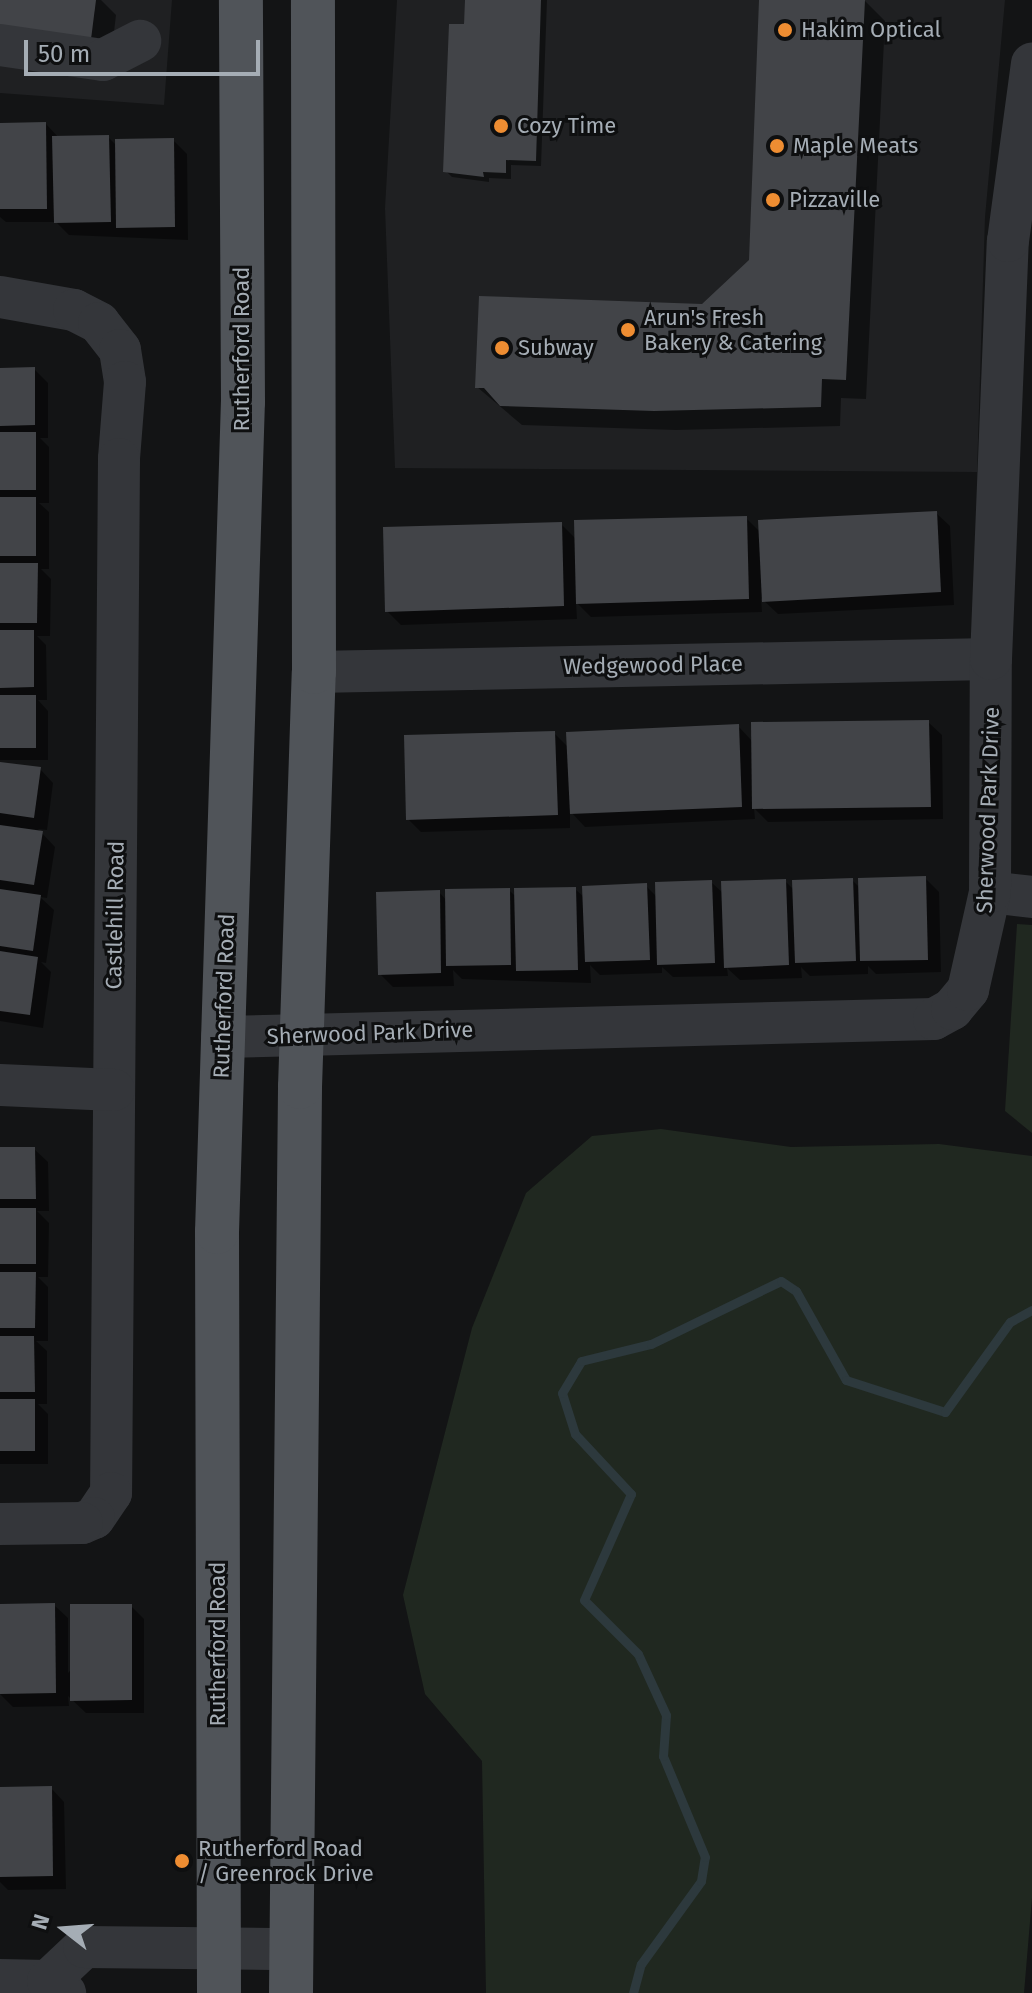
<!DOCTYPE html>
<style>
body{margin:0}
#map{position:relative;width:1032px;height:1993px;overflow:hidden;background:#131415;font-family:"Fira Sans",sans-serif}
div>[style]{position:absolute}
.built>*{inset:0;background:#1f2022}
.green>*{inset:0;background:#202820}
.shadow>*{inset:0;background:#0007}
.stream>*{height:9px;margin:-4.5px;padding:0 4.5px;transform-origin:4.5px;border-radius:4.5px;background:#2d393d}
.building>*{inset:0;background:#424448}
.minor>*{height:42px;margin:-21px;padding:0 21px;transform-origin:21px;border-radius:21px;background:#34363a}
.major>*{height:44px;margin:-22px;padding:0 22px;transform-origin:22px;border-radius:22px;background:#505459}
.dots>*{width:22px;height:22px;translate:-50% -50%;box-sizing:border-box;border:4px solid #0e0f10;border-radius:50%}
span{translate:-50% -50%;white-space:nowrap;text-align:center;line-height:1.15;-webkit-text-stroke:6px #0e0f10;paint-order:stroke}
.poi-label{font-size:22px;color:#a5adb5}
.left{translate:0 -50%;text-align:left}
.street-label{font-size:22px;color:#a5adb5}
.north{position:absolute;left:24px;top:1889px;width:80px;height:80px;-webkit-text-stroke:6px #0e0f10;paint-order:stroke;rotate:287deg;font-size:22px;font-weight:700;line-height:32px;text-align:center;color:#a5adb5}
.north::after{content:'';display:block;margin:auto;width:28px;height:36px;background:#a5adb5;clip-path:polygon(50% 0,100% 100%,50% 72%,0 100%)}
.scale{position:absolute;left:24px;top:40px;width:236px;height:36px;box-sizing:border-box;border:4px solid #a5adb5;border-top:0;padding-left:10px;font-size:24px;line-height:28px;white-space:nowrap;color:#a5adb5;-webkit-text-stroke:6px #0e0f10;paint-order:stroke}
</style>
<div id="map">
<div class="built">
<div style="clip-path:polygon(0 0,172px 0,164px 105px,0 93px)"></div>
<div style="clip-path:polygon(397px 0,1005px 0,985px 217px,977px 472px,395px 468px,385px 208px)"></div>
</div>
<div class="green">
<div style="clip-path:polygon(1017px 924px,1032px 925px,1032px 1133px,1005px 1111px)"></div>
<div style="clip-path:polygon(661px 1129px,791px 1147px,939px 1144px,1032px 1156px,1032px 1898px,1024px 1993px,486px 1993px,482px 1761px,425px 1694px,403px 1595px,472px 1328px,526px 1193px,592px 1136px)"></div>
</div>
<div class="shadow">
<div style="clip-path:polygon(0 0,101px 0,116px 15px,110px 66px)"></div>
<div style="clip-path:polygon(467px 0,547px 0,541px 166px,511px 165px,511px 179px,489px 178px,489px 182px,452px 177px,446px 171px)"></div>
<div style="clip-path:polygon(760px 0,865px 1px,885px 21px,866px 399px,841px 398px,840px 426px,676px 430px,522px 425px,477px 387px,702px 306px,751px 261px)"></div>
<div style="clip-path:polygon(46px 124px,59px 138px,108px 137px,117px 146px,173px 140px,187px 154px,188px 240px,69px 235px,56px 222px,6px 222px,0 217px,0 125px)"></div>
<div style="clip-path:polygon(34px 369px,48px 383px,48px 438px,40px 438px,49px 447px,49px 503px,39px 503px,49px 512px,49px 569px,41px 569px,51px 579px,50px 636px,37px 636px,46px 645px,47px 700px,38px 700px,48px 711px,48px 760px,0 760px,0 370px)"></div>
<div style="clip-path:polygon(936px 513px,950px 526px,954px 605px,778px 614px,761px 598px,762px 612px,591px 617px,576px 602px,577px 619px,401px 625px,387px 611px,561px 524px,576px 539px,746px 518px,760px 532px)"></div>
<div style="clip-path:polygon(928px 722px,942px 735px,943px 819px,768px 822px,754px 808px,755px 819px,585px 827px,570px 811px,570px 828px,421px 832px,408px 819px,554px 733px,569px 748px,738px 726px,753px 742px)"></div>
<div style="clip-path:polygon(0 764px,40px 769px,53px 783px,47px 830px,38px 829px,55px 847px,47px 898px,40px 897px,54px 910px,46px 963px,41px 962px,51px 972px,43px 1028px,0 1021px)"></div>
<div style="clip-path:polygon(925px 878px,939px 892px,941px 972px,876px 974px,868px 966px,868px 974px,810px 976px,801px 967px,802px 978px,740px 980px,727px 968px,728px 976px,673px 977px,662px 967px,662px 973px,600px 975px,590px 965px,591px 983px,462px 979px,453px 970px,454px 986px,393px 987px,380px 974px,439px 892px,447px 901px,509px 890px,517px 898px,575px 889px,585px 898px,646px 886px,657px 897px,711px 882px,724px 894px,785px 881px,794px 890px,852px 880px,860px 888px)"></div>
<div style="clip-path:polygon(0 1149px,34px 1149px,48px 1162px,49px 1211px,37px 1211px,49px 1223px,48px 1277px,38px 1277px,48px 1287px,48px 1341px,36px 1341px,47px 1351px,47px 1404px,38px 1404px,48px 1414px,48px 1464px,0 1464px)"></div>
<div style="clip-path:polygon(54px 1605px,68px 1618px,68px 1673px,131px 1606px,144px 1619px,144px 1713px,86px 1713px,68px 1696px,69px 1706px,13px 1707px,0 1694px,0 1606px)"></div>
<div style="clip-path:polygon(51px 1788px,64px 1802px,66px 1889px,8px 1890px,0 1882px,0 1789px)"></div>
</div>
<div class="stream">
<div style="left:633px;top:1993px;width:30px;rotate:-75deg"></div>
<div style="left:641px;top:1964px;width:102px;rotate:-54.1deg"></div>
<div style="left:701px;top:1881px;width:24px;rotate:-81deg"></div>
<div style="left:705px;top:1857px;width:109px;rotate:-112.6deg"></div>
<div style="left:663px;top:1756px;width:41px;rotate:-85.8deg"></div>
<div style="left:666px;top:1715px;width:67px;rotate:-114.7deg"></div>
<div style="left:638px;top:1654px;width:76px;rotate:-135deg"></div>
<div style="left:584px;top:1600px;width:116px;rotate:-66.1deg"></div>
<div style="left:631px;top:1494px;width:82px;rotate:-133deg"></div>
<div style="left:575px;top:1434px;width:43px;rotate:-107.6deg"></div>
<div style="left:562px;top:1393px;width:37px;rotate:-59deg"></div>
<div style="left:581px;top:1361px;width:72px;rotate:-13.7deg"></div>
<div style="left:651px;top:1344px;width:144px;rotate:-25.9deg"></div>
<div style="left:781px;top:1281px;width:18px;rotate:34deg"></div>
<div style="left:796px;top:1291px;width:102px;rotate:60.7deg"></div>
<div style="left:846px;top:1380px;width:104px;rotate:17.9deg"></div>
<div style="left:945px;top:1412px;width:111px;rotate:-54.2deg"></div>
<div style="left:1010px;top:1322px;width:25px;rotate:-29deg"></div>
</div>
<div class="building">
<div style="clip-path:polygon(0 0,96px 0,90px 47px,0 37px)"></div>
<div style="clip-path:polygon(465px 0,541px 0,536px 161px,506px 160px,506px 173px,483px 172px,484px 177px,443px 172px,449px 24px,464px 24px)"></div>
<div style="clip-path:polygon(759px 0,865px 0,846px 380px,822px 379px,821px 407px,654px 411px,500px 406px,484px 388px,475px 388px,479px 296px,702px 304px,749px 260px)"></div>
<div style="clip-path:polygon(46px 122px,47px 209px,0 209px,0 123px)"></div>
<div style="clip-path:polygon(109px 135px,111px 222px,54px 223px,52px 136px)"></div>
<div style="clip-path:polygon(174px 138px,175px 227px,116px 228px,115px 139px)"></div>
<div style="clip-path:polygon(35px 367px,35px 425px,0 426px,0 368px)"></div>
<div style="clip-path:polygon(0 432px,36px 432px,36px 490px,0 490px)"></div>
<div style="clip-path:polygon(0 497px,36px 497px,36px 556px,0 556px)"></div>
<div style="clip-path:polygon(937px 511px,941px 592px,762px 602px,758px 520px)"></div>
<div style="clip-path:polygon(747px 516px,749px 599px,576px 604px,574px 520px)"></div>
<div style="clip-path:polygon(562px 522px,564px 606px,385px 612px,383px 527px)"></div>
<div style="clip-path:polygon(0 563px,38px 563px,37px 623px,0 623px)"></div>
<div style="clip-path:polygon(0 630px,34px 630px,34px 687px,0 688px)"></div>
<div style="clip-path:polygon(0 695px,36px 695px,36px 748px,0 748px)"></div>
<div style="clip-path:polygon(929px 720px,931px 807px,752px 809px,751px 722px)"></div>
<div style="clip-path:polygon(739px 724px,742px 807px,570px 814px,566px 732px)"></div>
<div style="clip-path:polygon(555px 731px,558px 815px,406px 820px,404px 735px)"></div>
<div style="clip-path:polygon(0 762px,41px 767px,34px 818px,0 813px)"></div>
<div style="clip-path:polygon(0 825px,43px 831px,34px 885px,0 880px)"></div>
<div style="clip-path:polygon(926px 876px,928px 960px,860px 961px,858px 878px)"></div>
<div style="clip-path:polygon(853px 878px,856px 961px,795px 963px,792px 880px)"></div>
<div style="clip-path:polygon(786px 879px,789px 965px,724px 968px,721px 881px)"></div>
<div style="clip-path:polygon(712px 880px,715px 963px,657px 965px,655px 882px)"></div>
<div style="clip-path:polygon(647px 883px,650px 960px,585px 962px,582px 886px)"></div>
<div style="clip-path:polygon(576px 887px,578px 970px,516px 971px,514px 888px)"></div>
<div style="clip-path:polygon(510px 888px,511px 965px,446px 966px,445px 889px)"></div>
<div style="clip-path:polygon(0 889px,41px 895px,33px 951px,0 946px)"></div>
<div style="clip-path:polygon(440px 890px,441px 973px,378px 975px,376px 892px)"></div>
<div style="clip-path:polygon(0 951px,38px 957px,30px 1015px,0 1011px)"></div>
<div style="clip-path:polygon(0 1147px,35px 1147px,36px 1199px,0 1199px)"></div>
<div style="clip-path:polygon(0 1208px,36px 1208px,36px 1264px,0 1264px)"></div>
<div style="clip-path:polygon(0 1272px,36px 1272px,35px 1328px,0 1328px)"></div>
<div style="clip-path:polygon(0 1336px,34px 1336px,35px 1392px,0 1392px)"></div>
<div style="clip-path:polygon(0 1399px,35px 1399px,35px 1451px,0 1451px)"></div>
<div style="clip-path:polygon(55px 1603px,56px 1693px,0 1694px,0 1604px)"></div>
<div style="clip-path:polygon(70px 1604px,132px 1604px,132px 1700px,70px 1701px)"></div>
<div style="clip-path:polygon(52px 1786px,53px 1876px,0 1877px,0 1787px)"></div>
</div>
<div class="minor">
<div style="left:0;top:45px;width:104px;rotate:8.3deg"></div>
<div style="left:103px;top:60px;width:42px;rotate:-27.2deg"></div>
<div style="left:0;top:297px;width:75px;rotate:10deg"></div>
<div style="left:74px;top:310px;width:28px;rotate:27deg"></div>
<div style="left:99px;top:323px;width:34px;rotate:52deg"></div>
<div style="left:120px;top:350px;width:32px;rotate:81deg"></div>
<div style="left:125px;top:382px;width:77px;rotate:94.5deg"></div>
<div style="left:119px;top:459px;width:1034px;rotate:90.44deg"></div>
<div style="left:111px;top:1493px;width:30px;rotate:124deg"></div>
<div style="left:94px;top:1518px;width:13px;rotate:157deg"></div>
<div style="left:82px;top:1523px;width:82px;rotate:179.3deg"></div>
<div style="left:314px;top:672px;width:677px;rotate:-1.1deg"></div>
<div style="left:990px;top:892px;width:42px;rotate:6.8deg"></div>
<div style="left:222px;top:1037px;width:712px;rotate:-1.45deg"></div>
<div style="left:934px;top:1019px;width:21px;rotate:-29deg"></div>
<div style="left:952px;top:1009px;width:25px;rotate:-50deg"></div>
<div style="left:968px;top:990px;width:100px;rotate:-77.3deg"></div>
<div style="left:990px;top:892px;width:233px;rotate:-89.8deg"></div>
<div style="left:991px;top:659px;width:418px;rotate:-87.7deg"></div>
<div style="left:1008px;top:241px;width:179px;rotate:-82.3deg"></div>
<div style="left:0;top:1085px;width:114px;rotate:2.5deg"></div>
<div style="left:0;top:1980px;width:48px;rotate:1.2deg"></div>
<div style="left:48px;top:1981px;width:21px;rotate:35deg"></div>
<div style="left:48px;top:1981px;width:50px;rotate:-43.4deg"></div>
<div style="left:84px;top:1947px;width:208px;rotate:0.6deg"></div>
</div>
<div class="major">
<div style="left:219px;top:1993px;width:761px;rotate:-90.15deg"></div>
<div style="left:217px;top:1232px;width:830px;rotate:-88.21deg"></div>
<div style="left:243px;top:402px;width:402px;rotate:-90.3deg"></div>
<div style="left:291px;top:1993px;width:906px;rotate:-89.43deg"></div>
<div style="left:300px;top:1087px;width:415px;rotate:-88.1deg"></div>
<div style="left:314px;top:672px;width:672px;rotate:-90.09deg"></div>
</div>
<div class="dots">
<div style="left:785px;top:30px;background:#ee8d32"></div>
<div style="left:501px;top:126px;background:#ee8d32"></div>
<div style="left:777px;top:146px;background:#ee8d32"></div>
<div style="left:773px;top:200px;background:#ee8d32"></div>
<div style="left:628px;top:330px;background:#ee8d32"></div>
<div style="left:502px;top:348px;background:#ee8d32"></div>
<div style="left:182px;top:1861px;background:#ee8d32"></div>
</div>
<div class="poi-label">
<span class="left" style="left:801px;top:30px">Hakim Optical</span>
<span class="left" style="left:517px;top:126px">Cozy Time</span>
<span class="left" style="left:793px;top:146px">Maple Meats</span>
<span class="left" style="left:789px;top:200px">Pizzaville</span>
<span class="left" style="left:644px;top:330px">Arun's Fresh<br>Bakery &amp; Catering</span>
<span class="left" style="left:518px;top:348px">Subway</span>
<span class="left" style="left:198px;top:1861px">Rutherford Road<br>/ Greenrock Drive</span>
</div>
<div class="street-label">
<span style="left:242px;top:349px;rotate:-90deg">Rutherford Road</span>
<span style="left:653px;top:665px;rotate:-1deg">Wedgewood Place</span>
<span style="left:988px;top:810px;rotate:-88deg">Sherwood Park Drive</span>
<span style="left:115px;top:915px;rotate:-89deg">Castlehill Road</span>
<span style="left:224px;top:996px;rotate:-88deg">Rutherford Road</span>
<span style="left:370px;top:1033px;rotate:-2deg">Sherwood Park Drive</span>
<span style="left:218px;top:1644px;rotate:-90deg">Rutherford Road</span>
</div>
<div class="north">N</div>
<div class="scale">50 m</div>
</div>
